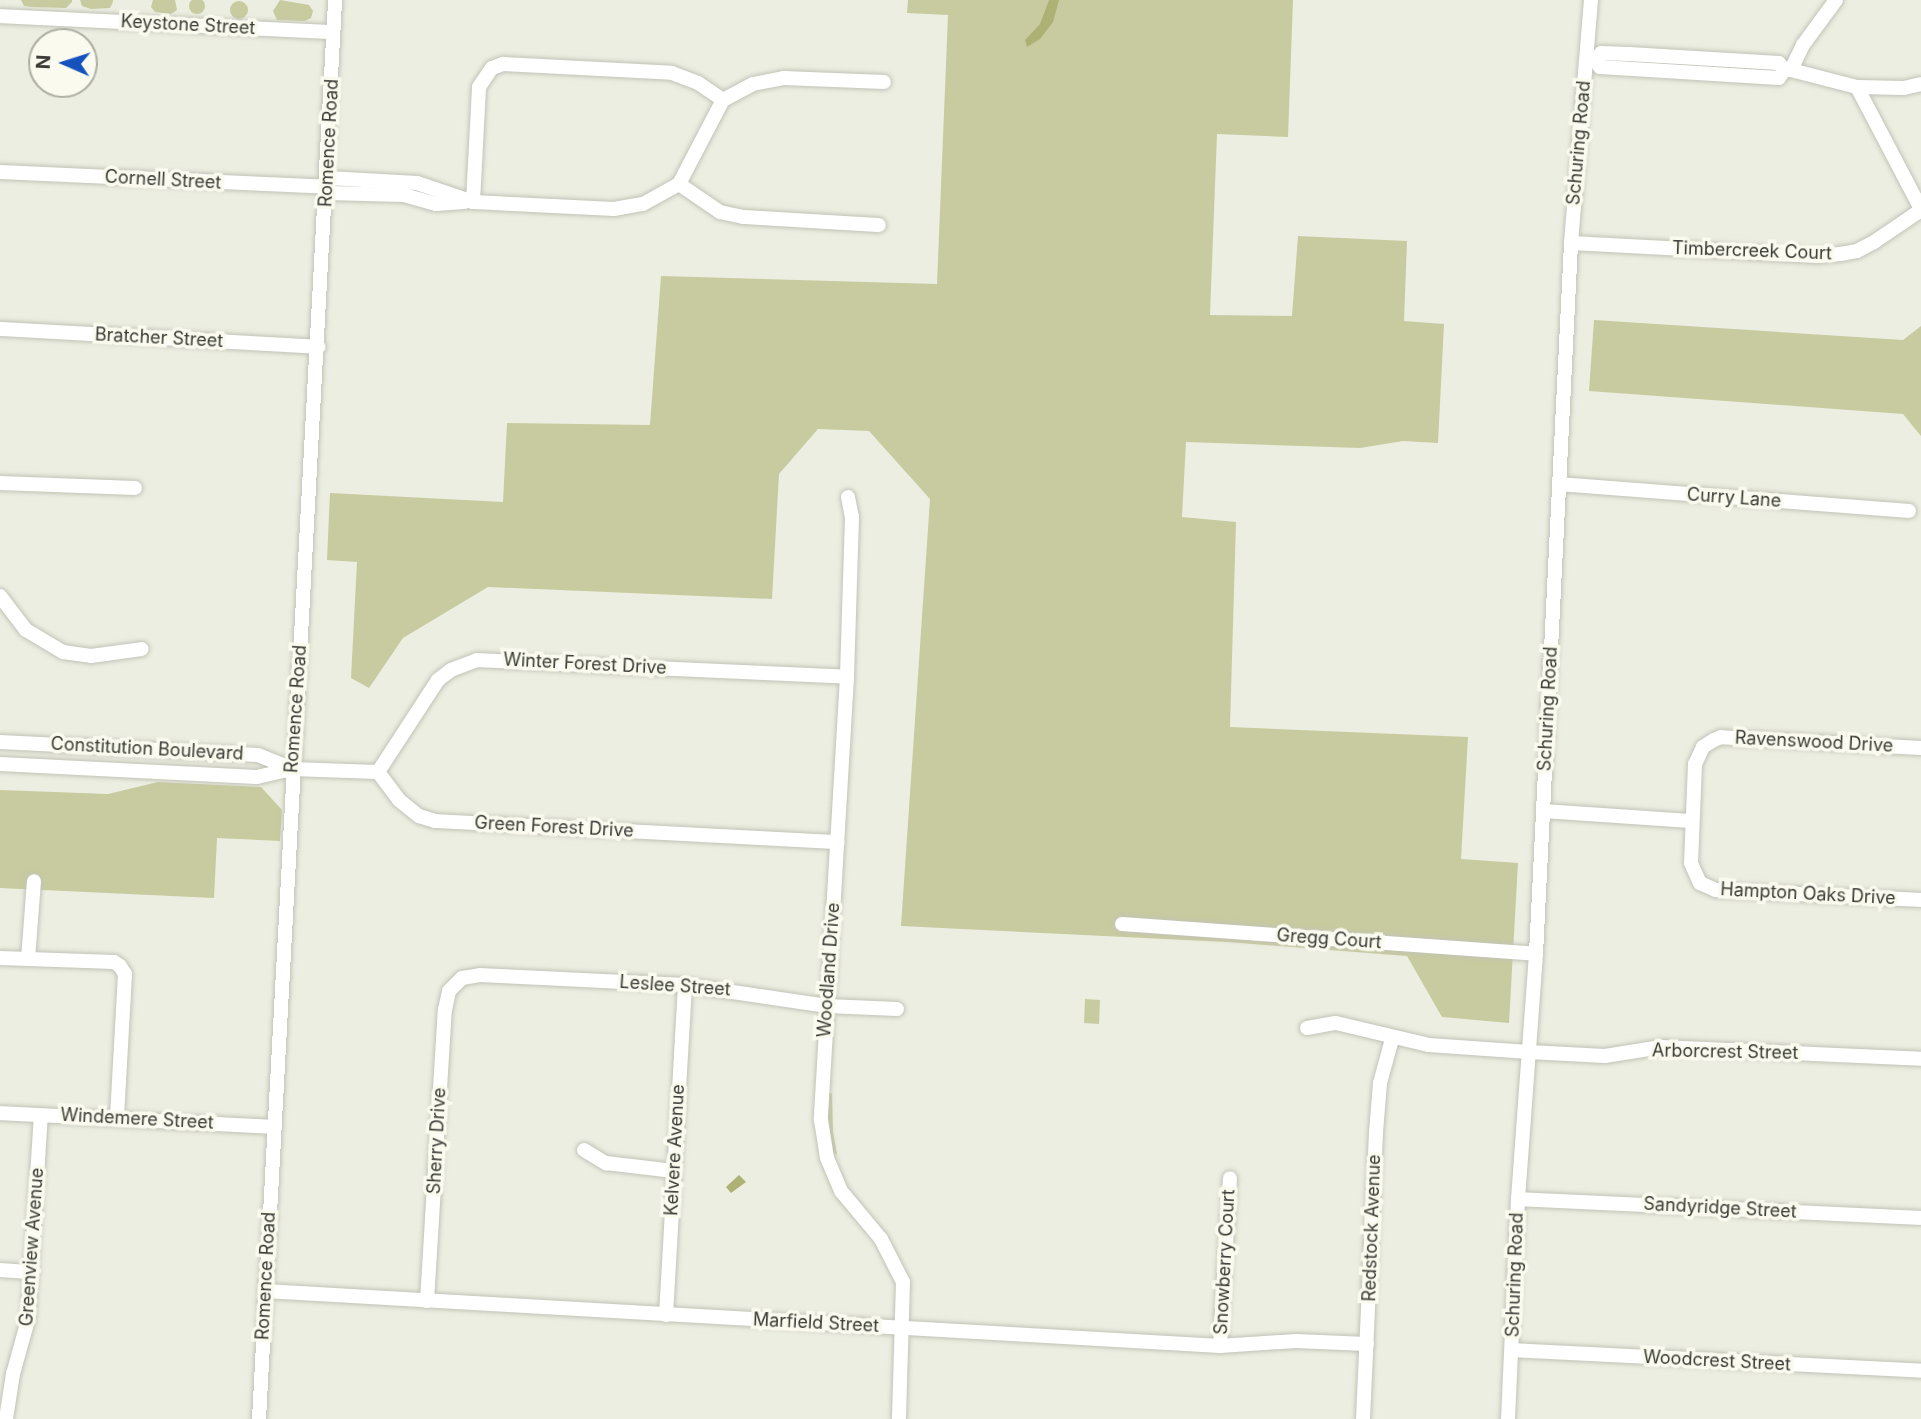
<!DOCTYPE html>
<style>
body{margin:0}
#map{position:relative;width:1921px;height:1419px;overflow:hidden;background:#eceee1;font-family:Inter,sans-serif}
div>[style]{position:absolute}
.green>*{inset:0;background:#c8cb9f}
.round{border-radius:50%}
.water>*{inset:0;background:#adb173}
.roads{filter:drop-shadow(0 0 2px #c2c3b7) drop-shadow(0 0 2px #c2c3b7)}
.minor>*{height:14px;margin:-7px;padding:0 7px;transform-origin:7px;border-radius:7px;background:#fff}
span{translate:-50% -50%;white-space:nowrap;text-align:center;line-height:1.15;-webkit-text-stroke:7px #fafbee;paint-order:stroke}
.street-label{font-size:18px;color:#3a3b36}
.north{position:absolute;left:28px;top:28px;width:70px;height:70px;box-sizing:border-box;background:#fafbee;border:2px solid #adaea4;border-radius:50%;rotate:273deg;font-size:19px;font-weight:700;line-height:28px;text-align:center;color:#3a3b36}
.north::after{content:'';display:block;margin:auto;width:24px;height:32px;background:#1652be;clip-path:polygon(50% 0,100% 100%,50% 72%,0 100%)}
</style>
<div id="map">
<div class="green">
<div class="round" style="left:189px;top:-2px;width:16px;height:16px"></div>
<div style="clip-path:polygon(21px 0,72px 0,72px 2px,66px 8px,32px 7px,24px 6px)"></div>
<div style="clip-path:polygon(80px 0,113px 0,113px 2px,110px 8px,91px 9px,82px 6px)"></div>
<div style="clip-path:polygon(153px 0,175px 0,177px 10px,171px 14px,155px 12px,151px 7px)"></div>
<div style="clip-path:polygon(280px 0,309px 5px,313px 11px,311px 18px,305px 21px,277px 20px,273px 11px)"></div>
<div style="clip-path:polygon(908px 0,1293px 0,1288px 137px,1217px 134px,1210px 315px,1292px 316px,1298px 236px,1407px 241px,1404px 321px,1444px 324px,1438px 443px,1403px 441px,1360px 448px,1186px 442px,1182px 517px,1236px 522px,1230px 727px,1468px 737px,1461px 859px,1518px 863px,1509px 1023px,1442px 1017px,1407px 956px,1228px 942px,901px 926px,930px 499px,869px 431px,818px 429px,779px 474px,772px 599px,488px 587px,403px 638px,369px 688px,351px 678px,357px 562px,327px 560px,330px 493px,503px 502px,507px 423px,650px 425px,661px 276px,937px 284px,948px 15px,907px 13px)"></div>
<div class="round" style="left:230px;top:1px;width:18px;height:18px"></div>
<div style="clip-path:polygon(1594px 320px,1903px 340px,1921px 326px,1921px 436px,1903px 414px,1589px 391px)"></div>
<div style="clip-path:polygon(158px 782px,261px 787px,282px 810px,280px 841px,217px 838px,214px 898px,0 888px,0 790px,108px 794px)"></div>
<div style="clip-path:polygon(1085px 999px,1100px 1000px,1099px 1024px,1084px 1023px)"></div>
<div style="clip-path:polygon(832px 1093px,833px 1132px,837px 1155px,831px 1151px,828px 1122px,829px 1094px)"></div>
</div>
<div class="water">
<div style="clip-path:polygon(1049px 0,1059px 0,1053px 22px,1040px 39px,1027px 47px,1025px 40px,1040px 24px)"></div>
<div style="clip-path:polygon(739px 1175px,746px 1182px,731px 1193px,726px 1187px)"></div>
</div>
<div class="roads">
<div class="minor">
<div style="left:1836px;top:0;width:56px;rotate:126.3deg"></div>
<div style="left:1803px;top:45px;width:28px;rotate:116deg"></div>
<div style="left:1791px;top:70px;width:68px;rotate:14.4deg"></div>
<div style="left:1857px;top:87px;width:47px;rotate:1.2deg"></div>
<div style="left:1904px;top:88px;width:17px;rotate:-13deg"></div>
<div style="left:0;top:16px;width:333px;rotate:2.8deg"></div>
<div style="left:1586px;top:61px;width:10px"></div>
<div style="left:1596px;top:61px;width:7px;rotate:56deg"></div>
<div style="left:1600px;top:67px;width:179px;rotate:3.5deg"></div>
<div style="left:1779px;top:78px;width:9px;rotate:-58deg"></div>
<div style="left:1596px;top:61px;width:9px;rotate:-58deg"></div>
<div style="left:1601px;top:53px;width:28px;rotate:2deg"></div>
<div style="left:1629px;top:54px;width:150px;rotate:3.4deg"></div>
<div style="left:1779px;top:63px;width:9px;rotate:54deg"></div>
<div style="left:1784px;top:70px;width:6px"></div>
<div style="left:1857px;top:87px;width:138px;rotate:62.3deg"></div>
<div style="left:0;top:172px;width:327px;rotate:2.6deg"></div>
<div style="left:328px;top:178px;width:89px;rotate:3.2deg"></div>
<div style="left:417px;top:183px;width:59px;rotate:18.7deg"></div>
<div style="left:473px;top:202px;width:141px;rotate:2.8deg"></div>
<div style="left:614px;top:209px;width:29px;rotate:-10deg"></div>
<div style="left:643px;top:204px;width:41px;rotate:-29.1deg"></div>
<div style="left:679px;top:184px;width:95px;rotate:-62.4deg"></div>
<div style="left:723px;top:100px;width:34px;rotate:-28deg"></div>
<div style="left:753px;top:84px;width:32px;rotate:-11deg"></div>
<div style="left:784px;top:78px;width:100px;rotate:2.3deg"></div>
<div style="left:679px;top:184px;width:50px;rotate:34.3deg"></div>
<div style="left:720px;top:212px;width:24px;rotate:12deg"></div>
<div style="left:743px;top:217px;width:136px;rotate:3.4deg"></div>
<div style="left:327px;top:193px;width:77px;rotate:1.5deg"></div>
<div style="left:404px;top:195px;width:33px;rotate:16deg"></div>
<div style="left:436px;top:204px;width:28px;rotate:-4deg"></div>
<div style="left:473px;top:202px;width:115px;rotate:-87deg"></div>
<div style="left:479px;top:87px;width:23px;rotate:-56deg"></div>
<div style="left:492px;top:68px;width:12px;rotate:-20deg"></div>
<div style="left:503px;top:64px;width:169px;rotate:3deg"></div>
<div style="left:672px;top:73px;width:28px;rotate:21deg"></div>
<div style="left:698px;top:83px;width:30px;rotate:34deg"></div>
<div style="left:1571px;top:243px;width:247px;rotate:3deg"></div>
<div style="left:1818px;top:256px;width:22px;rotate:-5deg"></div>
<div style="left:1840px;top:254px;width:17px;rotate:-10deg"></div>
<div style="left:1857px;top:251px;width:19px;rotate:-28deg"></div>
<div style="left:1874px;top:242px;width:57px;rotate:-34.2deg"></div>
<div style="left:0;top:329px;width:319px;rotate:3.2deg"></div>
<div style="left:0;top:483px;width:135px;rotate:2.1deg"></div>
<div style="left:1559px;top:484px;width:351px;rotate:4.4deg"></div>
<div style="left:848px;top:497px;width:20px;rotate:79deg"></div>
<div style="left:852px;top:517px;width:160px;rotate:91.8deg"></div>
<div style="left:847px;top:677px;width:444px;rotate:93.4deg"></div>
<div style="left:821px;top:1120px;width:38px;rotate:81deg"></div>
<div style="left:827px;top:1158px;width:36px;rotate:67deg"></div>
<div style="left:841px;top:1191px;width:62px;rotate:50.2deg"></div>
<div style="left:881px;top:1239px;width:48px;rotate:62.9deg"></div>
<div style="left:903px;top:1282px;width:137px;rotate:91.7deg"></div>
<div style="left:0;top:596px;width:43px;rotate:52.6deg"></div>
<div style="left:26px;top:630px;width:43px;rotate:30.7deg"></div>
<div style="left:63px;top:652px;width:28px;rotate:8deg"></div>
<div style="left:91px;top:656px;width:51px;rotate:-7.8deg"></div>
<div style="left:0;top:742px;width:258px;rotate:2.9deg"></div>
<div style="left:258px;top:755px;width:37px;rotate:22deg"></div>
<div style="left:1921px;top:748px;width:200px;rotate:-176.9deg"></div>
<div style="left:1721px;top:737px;width:8px;rotate:157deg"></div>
<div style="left:1714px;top:740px;width:13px;rotate:148deg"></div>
<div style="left:1703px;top:747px;width:19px;rotate:115deg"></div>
<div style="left:1695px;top:764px;width:99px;rotate:92.3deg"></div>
<div style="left:1691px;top:863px;width:22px;rotate:66deg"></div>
<div style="left:1700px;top:883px;width:17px;rotate:24deg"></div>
<div style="left:1716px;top:890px;width:205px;rotate:2.8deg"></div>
<div style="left:0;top:764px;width:257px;rotate:2.9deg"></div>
<div style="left:257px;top:777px;width:36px;rotate:-13deg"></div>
<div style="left:292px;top:769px;width:86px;rotate:2deg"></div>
<div style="left:378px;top:772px;width:35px;rotate:53deg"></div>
<div style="left:399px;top:800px;width:26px;rotate:39deg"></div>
<div style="left:419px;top:816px;width:17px;rotate:17deg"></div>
<div style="left:435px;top:821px;width:403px;rotate:3deg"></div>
<div style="left:378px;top:772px;width:110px;rotate:-56.9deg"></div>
<div style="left:438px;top:680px;width:16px;rotate:-38deg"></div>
<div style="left:451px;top:670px;width:28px;rotate:-21deg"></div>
<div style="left:477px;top:660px;width:370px;rotate:2.6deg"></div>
<div style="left:1543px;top:811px;width:148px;rotate:3.9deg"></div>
<div style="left:1122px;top:924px;width:415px;rotate:4.1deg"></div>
<div style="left:0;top:958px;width:114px;rotate:2deg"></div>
<div style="left:114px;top:962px;width:7px;rotate:34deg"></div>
<div style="left:120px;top:966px;width:9px;rotate:58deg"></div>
<div style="left:125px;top:974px;width:144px;rotate:93.2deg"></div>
<div style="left:28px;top:959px;width:78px;rotate:-85.6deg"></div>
<div style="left:1307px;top:1028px;width:29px;rotate:-10deg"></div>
<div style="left:1336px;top:1023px;width:96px;rotate:13.3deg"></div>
<div style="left:1429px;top:1045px;width:100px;rotate:4deg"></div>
<div style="left:1529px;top:1052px;width:76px;rotate:3deg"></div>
<div style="left:1605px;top:1056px;width:57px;rotate:-9.1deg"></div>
<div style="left:1661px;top:1047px;width:260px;rotate:2.6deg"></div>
<div style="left:0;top:1113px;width:274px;rotate:2.9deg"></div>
<div style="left:584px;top:1150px;width:26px;rotate:31deg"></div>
<div style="left:606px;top:1163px;width:68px;rotate:6.7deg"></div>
<div style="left:1518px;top:1199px;width:403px;rotate:2.7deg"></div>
<div style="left:0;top:1270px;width:32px;rotate:4deg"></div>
<div style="left:265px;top:1291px;width:957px;rotate:3.3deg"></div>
<div style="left:1220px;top:1346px;width:76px;rotate:-3.8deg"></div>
<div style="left:1296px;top:1341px;width:71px;rotate:2.4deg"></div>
<div style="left:427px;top:1301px;width:292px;rotate:-86.5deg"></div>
<div style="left:445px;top:1010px;width:19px;rotate:-78deg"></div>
<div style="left:449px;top:991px;width:18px;rotate:-45deg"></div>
<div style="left:462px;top:978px;width:18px;rotate:-9deg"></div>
<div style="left:480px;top:975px;width:205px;rotate:2.8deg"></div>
<div style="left:685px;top:985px;width:144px;rotate:8.4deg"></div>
<div style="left:827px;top:1006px;width:70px;rotate:2.5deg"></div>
<div style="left:666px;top:1315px;width:331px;rotate:-86.7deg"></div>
<div style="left:1220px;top:1346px;width:168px;rotate:-86.6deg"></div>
<div style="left:1512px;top:1350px;width:410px;rotate:2.9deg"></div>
<div style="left:6px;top:1419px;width:46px;rotate:-81.2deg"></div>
<div style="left:13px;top:1374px;width:56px;rotate:-74.5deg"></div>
<div style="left:28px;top:1320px;width:205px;rotate:-86.4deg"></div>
<div style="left:259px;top:1419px;width:1421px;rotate:-86.93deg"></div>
<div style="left:1363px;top:1419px;width:287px;rotate:-87.4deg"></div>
<div style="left:1376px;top:1132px;width:49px;rotate:-85.3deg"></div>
<div style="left:1380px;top:1083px;width:46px;rotate:-74.7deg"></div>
<div style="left:1508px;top:1419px;width:220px;rotate:-87.4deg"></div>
<div style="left:1518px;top:1199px;width:246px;rotate:-85.8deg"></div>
<div style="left:1536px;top:954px;width:712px;rotate:-87.18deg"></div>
<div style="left:1571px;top:243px;width:244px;rotate:-85.3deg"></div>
</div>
</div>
<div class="street-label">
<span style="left:188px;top:25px;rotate:3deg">Keystone Street</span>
<span style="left:329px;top:143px;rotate:-87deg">Romence Road</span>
<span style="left:1579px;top:143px;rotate:-85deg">Schuring Road</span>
<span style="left:163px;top:180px;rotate:3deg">Cornell Street</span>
<span style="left:1752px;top:251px;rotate:2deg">Timbercreek Court</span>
<span style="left:159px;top:338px;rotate:3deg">Bratcher Street</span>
<span style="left:1734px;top:498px;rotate:4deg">Curry Lane</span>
<span style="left:585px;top:664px;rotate:3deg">Winter Forest Drive</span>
<span style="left:296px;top:709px;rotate:-86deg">Romence Road</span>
<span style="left:1548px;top:709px;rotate:-87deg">Schuring Road</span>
<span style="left:1814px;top:742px;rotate:3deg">Ravenswood Drive</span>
<span style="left:147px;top:749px;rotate:3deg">Constitution Boulevard</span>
<span style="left:554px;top:827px;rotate:3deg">Green Forest Drive</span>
<span style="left:1808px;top:894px;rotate:3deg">Hampton Oaks Drive</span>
<span style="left:1329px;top:939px;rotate:4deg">Gregg Court</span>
<span style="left:829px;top:970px;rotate:-86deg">Woodland Drive</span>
<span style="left:675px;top:986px;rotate:4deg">Leslee Street</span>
<span style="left:1725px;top:1052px;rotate:1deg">Arborcrest Street</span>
<span style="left:137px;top:1119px;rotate:3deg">Windemere Street</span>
<span style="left:437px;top:1141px;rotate:-87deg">Sherry Drive</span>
<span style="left:675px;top:1150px;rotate:-87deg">Kelvere Avenue</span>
<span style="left:1720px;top:1208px;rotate:3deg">Sandyridge Street</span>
<span style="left:1372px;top:1228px;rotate:-88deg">Redstock Avenue</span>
<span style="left:32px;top:1247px;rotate:-86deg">Greenview Avenue</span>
<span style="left:1225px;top:1262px;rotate:-87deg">Snowberry Court</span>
<span style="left:1515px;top:1275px;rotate:-88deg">Schuring Road</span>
<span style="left:266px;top:1276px;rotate:-87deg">Romence Road</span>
<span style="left:816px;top:1323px;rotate:3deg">Marfield Street</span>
<span style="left:1717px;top:1361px;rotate:3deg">Woodcrest Street</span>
</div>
<div class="north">N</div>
</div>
